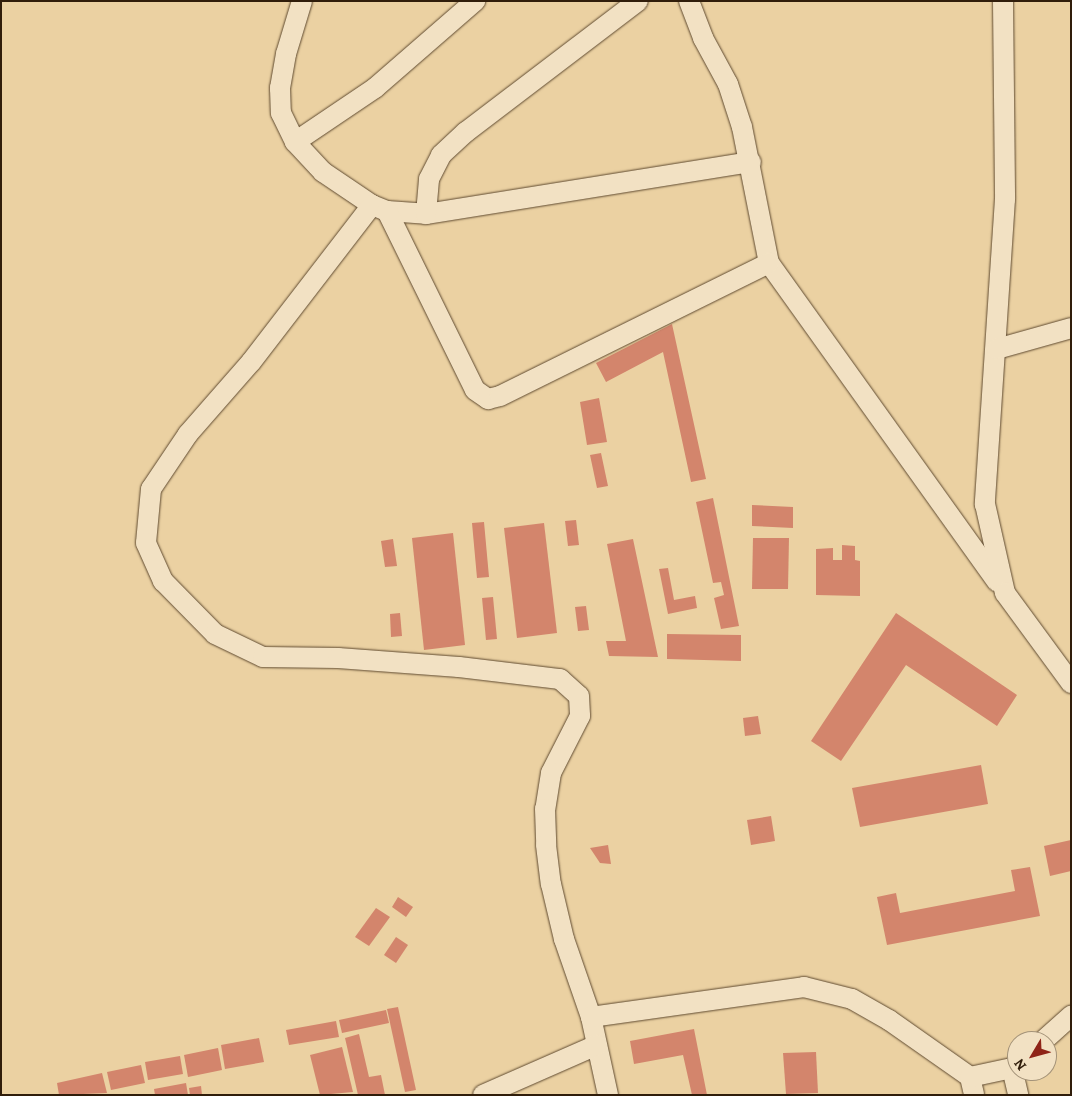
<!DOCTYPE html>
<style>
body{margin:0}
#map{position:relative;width:1072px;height:1096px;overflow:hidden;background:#ebd1a2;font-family:Alegreya,serif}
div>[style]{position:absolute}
.building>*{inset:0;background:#d3856c}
.roads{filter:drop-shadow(0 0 1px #5f4a30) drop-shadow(0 0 1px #5f4a30)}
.minor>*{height:20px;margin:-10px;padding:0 10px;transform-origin:10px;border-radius:10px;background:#f2e1c3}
span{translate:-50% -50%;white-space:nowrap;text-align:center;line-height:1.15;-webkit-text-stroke:4.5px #f2e1c3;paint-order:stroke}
.frame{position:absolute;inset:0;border:2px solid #301d0a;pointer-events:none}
.north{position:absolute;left:1007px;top:1031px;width:50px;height:50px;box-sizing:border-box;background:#f2e1c3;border:1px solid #a49379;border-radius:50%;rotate:233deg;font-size:14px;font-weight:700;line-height:20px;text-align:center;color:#301d0a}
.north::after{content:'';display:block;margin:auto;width:18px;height:22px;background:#8f2418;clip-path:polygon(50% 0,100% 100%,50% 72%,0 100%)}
</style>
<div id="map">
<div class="building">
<div style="clip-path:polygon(672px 324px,706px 479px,691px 482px,663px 352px,606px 382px,596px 363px)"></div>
<div style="clip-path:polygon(599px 398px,607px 442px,587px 445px,580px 402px)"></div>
<div style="clip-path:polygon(601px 453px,608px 486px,597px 488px,590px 455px)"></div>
<div style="clip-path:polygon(713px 498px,739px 626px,721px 629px,714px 598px,724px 595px,721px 582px,713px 583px,696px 502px)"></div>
<div style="clip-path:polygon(752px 505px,793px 507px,793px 528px,752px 526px)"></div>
<div style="clip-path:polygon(576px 520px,579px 545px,568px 546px,565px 521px)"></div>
<div style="clip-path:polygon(484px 522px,489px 577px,477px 578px,472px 523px)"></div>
<div style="clip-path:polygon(544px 523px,557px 633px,517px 638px,504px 528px)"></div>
<div style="clip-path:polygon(453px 533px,465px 645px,424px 650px,412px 538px)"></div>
<div style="clip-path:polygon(753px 538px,789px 538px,788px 589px,752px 589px)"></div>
<div style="clip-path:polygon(393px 539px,397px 566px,385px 567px,381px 541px)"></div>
<div style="clip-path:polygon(633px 539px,658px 657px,609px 656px,606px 641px,626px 641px,607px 544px)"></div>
<div style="clip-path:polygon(842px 545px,855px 546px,855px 560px,860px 561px,860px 596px,816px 595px,816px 549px,833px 548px,833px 560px,842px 560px)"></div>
<div style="clip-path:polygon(668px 568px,674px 600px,695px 596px,697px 608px,668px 614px,659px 569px)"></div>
<div style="clip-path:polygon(493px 597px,497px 639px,486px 640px,482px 598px)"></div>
<div style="clip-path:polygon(586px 606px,589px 630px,578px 631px,575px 607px)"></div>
<div style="clip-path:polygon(400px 613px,402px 636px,391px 637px,390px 614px)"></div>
<div style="clip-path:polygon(896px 613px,1017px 695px,997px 726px,906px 665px,841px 761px,811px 741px)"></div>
<div style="clip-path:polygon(667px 634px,741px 635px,741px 661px,667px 659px)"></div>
<div style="clip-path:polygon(758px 716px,761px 734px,745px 736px,743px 718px)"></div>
<div style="clip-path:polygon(981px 765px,988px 804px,860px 827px,852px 788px)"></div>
<div style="clip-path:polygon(771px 816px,775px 841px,751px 845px,747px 820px)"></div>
<div style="clip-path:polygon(1071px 840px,1071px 871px,1050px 876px,1044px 846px)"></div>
<div style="clip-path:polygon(608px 845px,611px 864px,600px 863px,590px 848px)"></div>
<div style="clip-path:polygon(1030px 867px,1040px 916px,887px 945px,877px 897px,896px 893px,900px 913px,1015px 891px,1011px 870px)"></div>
<div style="clip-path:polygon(398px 897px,413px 907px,406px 917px,392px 907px)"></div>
<div style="clip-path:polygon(376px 908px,390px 917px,369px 946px,355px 937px)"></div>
<div style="clip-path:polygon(396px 937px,408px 945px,396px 963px,384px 955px)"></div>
<div style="clip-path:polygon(398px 1007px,416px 1090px,405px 1092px,387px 1009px)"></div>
<div style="clip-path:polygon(386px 1010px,389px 1023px,342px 1033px,339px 1020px)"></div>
<div style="clip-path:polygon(336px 1021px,339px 1037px,289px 1045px,286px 1030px)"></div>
<div style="clip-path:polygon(694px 1029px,707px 1095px,692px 1095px,683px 1055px,634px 1064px,630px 1041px)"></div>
<div style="clip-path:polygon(359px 1034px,369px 1077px,381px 1075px,385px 1095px,358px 1095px,345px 1038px)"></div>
<div style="clip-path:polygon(259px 1038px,264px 1062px,225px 1069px,221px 1045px)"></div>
<div style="clip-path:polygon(342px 1047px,353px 1092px,320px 1095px,310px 1055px)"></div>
<div style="clip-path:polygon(218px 1048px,222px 1070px,188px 1077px,184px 1055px)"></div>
<div style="clip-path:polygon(816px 1052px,818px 1093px,786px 1094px,783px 1053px)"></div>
<div style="clip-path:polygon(180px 1056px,183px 1074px,148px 1080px,145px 1062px)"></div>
<div style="clip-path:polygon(141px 1065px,145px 1083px,111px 1090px,107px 1072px)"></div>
<div style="clip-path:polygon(102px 1073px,107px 1093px,59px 1095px,57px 1083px)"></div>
<div style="clip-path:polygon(186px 1083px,188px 1095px,155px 1095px,154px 1089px)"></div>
<div style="clip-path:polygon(201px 1086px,202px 1095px,190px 1095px,189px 1088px)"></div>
</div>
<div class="roads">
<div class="minor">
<div style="left:302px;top:1px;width:55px;rotate:106.8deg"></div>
<div style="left:286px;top:54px;width:35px;rotate:100deg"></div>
<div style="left:280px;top:88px;width:25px;rotate:88deg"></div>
<div style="left:281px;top:113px;width:32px;rotate:64deg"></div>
<div style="left:295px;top:142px;width:41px;rotate:47deg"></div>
<div style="left:323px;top:172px;width:59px;rotate:34deg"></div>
<div style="left:372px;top:205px;width:16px;rotate:22deg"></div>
<div style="left:387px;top:211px;width:39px;rotate:4deg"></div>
<div style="left:426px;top:214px;width:329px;rotate:-9.1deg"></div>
<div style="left:689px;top:1px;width:40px;rotate:69deg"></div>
<div style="left:703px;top:38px;width:52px;rotate:61.5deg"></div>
<div style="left:728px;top:84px;width:45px;rotate:72deg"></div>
<div style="left:742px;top:127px;width:139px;rotate:78.8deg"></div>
<div style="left:769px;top:263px;width:392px;rotate:54.4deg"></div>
<div style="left:1003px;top:1px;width:198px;rotate:89.4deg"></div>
<div style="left:1005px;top:199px;width:306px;rotate:93.8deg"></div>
<div style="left:985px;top:504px;width:91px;rotate:77.3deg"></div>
<div style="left:1005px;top:593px;width:112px;rotate:53.7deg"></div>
<div style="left:295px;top:142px;width:97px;rotate:-34deg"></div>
<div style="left:375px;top:88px;width:133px;rotate:-41deg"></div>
<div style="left:372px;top:205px;width:198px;rotate:127.6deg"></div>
<div style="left:251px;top:362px;width:96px;rotate:131.2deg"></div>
<div style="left:188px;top:434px;width:66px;rotate:123.9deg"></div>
<div style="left:151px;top:489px;width:54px;rotate:95.3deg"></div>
<div style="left:146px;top:543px;width:42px;rotate:65.9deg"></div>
<div style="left:163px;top:581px;width:74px;rotate:45.5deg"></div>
<div style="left:215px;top:634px;width:53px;rotate:25.6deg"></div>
<div style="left:263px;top:657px;width:75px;rotate:0.8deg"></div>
<div style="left:338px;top:658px;width:121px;rotate:4.3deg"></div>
<div style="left:459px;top:667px;width:102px;rotate:6.8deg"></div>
<div style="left:560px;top:679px;width:25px;rotate:42deg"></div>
<div style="left:579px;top:696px;width:20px;rotate:87deg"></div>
<div style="left:580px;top:716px;width:64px;rotate:117deg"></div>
<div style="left:551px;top:773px;width:36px;rotate:99deg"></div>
<div style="left:545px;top:809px;width:36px;rotate:88deg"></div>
<div style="left:546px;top:845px;width:39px;rotate:83deg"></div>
<div style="left:551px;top:884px;width:57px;rotate:76.7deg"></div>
<div style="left:564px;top:939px;width:83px;rotate:70.9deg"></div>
<div style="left:591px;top:1017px;width:80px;rotate:77.7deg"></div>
<div style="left:387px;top:211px;width:199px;rotate:63.8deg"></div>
<div style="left:475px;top:390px;width:16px;rotate:35deg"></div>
<div style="left:488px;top:399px;width:12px;rotate:-14deg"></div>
<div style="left:500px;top:396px;width:300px;rotate:-26.3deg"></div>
<div style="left:426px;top:214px;width:35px;rotate:-85deg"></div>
<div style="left:429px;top:179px;width:27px;rotate:-63deg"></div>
<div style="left:441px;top:155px;width:34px;rotate:-43deg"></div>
<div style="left:466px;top:132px;width:216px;rotate:-37.3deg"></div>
<div style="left:997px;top:349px;width:77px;rotate:-15.8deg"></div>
<div style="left:591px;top:1017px;width:215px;rotate:-8deg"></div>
<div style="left:804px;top:987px;width:49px;rotate:14deg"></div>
<div style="left:852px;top:999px;width:43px;rotate:29.6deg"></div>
<div style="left:889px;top:1020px;width:99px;rotate:35.1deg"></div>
<div style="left:970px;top:1077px;width:18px;rotate:77deg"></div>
<div style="left:1043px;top:1041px;width:38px;rotate:-42deg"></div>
<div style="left:1012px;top:1068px;width:28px;rotate:77deg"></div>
<div style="left:970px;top:1077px;width:43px;rotate:-12.1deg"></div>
<div style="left:1012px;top:1068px;width:6px;rotate:-39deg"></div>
<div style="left:483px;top:1095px;width:124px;rotate:-23.7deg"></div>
</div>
</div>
<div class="frame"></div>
<div class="north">N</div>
</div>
